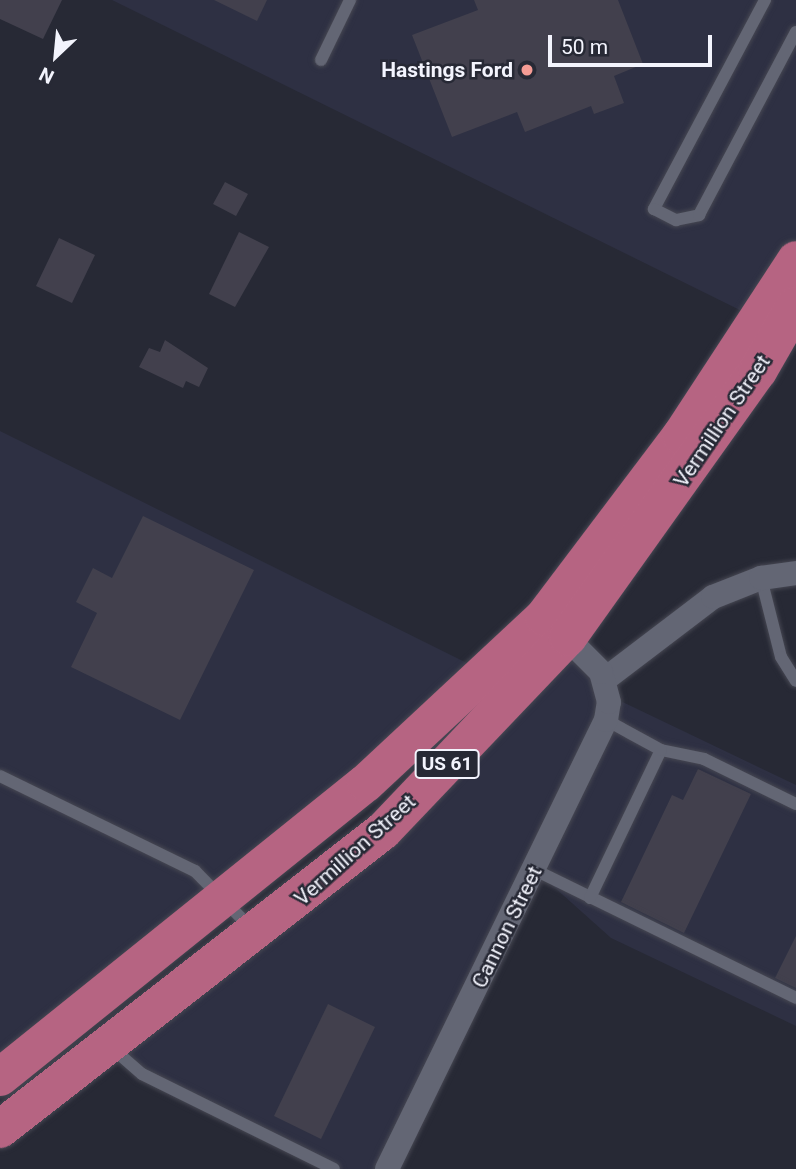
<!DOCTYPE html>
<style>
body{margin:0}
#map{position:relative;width:796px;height:1169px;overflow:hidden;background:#272935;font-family:Roboto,sans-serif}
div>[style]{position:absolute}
.built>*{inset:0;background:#2e3043}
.building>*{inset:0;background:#42404d}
.roads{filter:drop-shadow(0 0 2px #464752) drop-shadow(0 0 2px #464752)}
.service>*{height:12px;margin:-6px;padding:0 6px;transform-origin:6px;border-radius:6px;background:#636674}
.minor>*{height:24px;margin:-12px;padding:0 12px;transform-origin:12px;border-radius:12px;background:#636674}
.trunk>*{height:38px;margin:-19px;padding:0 19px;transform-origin:19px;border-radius:19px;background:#b66482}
.dots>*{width:19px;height:19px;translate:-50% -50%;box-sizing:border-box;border:4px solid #272935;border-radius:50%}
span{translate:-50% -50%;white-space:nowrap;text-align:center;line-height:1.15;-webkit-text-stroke:5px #272935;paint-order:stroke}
.shield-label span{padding:2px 5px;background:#272935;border:2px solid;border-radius:5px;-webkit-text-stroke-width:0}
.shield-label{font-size:19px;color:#f3f4fd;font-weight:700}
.poi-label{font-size:21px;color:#f3f4fd;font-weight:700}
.right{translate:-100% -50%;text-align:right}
.street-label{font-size:21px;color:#f3f4fd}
.north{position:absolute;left:21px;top:21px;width:70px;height:70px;-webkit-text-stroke:5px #272935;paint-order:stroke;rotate:206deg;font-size:19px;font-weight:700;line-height:28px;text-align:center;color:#f3f4fd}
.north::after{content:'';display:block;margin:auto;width:24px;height:32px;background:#f3f4fd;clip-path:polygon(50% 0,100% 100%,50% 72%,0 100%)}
.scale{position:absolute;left:548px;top:35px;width:164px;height:32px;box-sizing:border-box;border:4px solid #f3f4fd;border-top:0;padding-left:9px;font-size:21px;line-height:24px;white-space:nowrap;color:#f3f4fd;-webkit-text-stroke:5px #272935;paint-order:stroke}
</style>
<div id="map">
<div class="built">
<div style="clip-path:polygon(112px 0,796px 0,796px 260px,758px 319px)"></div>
<div style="clip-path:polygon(0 431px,487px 673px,0 1077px)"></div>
<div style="clip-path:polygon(568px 637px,608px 695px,796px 785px,796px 1026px,611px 938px,535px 870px,387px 1169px,334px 1169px,142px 1074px,111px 1047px,256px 933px)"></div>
</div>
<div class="building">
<div style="clip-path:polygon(0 0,62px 0,43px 39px,0 19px)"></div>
<div style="clip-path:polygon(214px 0,267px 0,257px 21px)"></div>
<div style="clip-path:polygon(474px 0,618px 0,643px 64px,614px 76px,624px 103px,594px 114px,591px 106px,525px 132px,517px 112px,452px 137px,412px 35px,478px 10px)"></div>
<div style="clip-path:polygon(225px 182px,248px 194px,236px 216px,213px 204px)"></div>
<div style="clip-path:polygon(239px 232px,269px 247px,235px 307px,209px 294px)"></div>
<div style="clip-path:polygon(59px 238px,95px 255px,72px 303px,36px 286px)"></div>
<div style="clip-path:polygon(165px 340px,208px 368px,199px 387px,186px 381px,183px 388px,139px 367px,149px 348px,160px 352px)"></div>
<div style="clip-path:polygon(143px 516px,254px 570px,180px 720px,71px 667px,97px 613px,76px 602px,93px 568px,112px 578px)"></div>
<div style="clip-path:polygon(698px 769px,751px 794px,684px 933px,621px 902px,672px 795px,683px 800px)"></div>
<div style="clip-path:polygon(796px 936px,796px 988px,775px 978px)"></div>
<div style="clip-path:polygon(328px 1004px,375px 1027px,321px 1139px,274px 1116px)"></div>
</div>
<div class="roads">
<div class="service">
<div style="left:765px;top:0;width:237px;rotate:118deg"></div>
<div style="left:654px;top:209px;width:25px;rotate:27deg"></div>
<div style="left:676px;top:220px;width:24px;rotate:-12deg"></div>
<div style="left:699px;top:215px;width:207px;rotate:-62.1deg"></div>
<div style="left:321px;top:60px;width:67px;rotate:-64.2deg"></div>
<div style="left:761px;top:578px;width:81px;rotate:75.8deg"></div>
<div style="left:781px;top:657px;width:28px;rotate:58deg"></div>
<div style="left:661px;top:750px;width:44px;rotate:11.8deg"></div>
<div style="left:704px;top:759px;width:102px;rotate:26.1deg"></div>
<div style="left:0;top:776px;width:217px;rotate:26deg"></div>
<div style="left:195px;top:871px;width:80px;rotate:45.5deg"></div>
<div style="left:535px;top:870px;width:291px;rotate:26.1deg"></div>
<div style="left:590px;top:898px;width:164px;rotate:-64.4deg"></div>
<div style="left:661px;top:750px;width:63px;rotate:-151.4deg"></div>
<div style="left:111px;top:1047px;width:41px;rotate:41.1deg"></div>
<div style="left:142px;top:1074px;width:214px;rotate:26.3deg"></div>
</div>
<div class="minor">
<div style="left:604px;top:680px;width:137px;rotate:-37.3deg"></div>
<div style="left:713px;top:597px;width:52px;rotate:-21.6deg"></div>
<div style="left:761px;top:578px;width:35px;rotate:-8deg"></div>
<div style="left:387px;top:1169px;width:500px;rotate:-64deg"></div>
<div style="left:606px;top:720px;width:18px;rotate:-81deg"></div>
<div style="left:609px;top:702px;width:31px;rotate:-105deg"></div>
<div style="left:601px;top:672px;width:62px;rotate:-135deg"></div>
</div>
<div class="trunk">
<div style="left:0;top:1077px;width:469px;rotate:-38.8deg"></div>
<div style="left:366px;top:783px;width:243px;rotate:-43deg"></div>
<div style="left:544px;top:617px;width:227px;rotate:-52.9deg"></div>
<div style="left:681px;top:436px;width:210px;rotate:-56.8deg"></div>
<div style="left:0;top:1129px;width:485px;rotate:-37.9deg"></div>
<div style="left:383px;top:831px;width:268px;rotate:-46.4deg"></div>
<div style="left:568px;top:637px;width:327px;rotate:-54.5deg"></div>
<div style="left:758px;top:371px;width:76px;rotate:-60.1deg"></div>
</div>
</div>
<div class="dots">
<div style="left:527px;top:70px;background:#f59c95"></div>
</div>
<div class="shield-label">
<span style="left:447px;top:764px">US 61</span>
</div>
<div class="poi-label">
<span class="right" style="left:513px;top:70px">Hastings Ford</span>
</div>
<div class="street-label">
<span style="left:722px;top:421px;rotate:-56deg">Vermillion Street</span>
<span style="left:355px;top:850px;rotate:-42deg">Vermillion Street</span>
<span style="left:507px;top:927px;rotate:-64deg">Cannon Street</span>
</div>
<div class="north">N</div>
<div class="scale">50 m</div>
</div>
